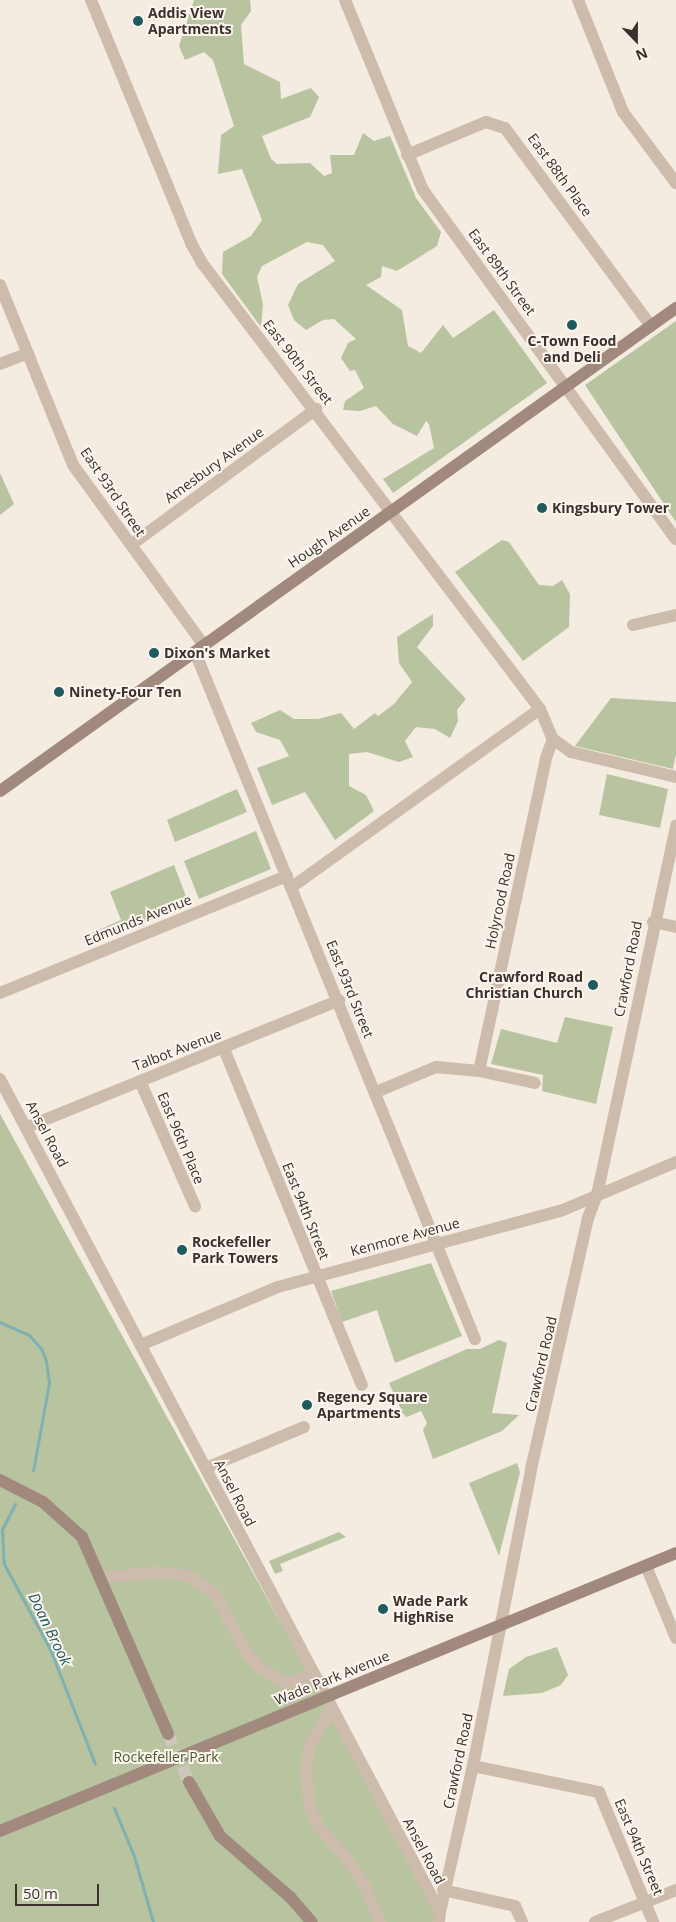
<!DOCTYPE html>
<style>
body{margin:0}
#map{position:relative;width:676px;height:1922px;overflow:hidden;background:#f4ebe1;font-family:"Open Sans",sans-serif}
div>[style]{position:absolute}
.green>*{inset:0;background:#b8c4a0}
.stream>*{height:3px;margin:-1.5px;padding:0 1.5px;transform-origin:1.5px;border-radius:1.5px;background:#7fb0b2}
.secondary-tunnel>*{height:12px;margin-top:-6px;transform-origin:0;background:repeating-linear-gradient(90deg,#cfc6bd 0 12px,transparent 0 18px)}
.street>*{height:12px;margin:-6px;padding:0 6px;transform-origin:6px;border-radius:6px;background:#cdbbac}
.secondary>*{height:12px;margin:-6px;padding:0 6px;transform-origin:6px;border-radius:6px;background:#a18a7d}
.dots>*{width:14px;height:14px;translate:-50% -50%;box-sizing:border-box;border:2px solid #fbf5ee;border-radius:50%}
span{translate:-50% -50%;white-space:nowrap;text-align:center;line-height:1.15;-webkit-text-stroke:4px #fbf5ee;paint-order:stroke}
.poi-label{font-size:14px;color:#3b302b;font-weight:700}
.left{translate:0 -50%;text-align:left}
.right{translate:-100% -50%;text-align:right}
.street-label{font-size:14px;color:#3b302b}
.park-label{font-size:14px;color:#4a5a2e}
.water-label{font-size:15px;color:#1f5a5e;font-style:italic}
.north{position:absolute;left:611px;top:15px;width:50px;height:50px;-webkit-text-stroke:4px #fbf5ee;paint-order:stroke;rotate:158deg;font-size:14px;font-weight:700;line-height:20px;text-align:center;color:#3b302b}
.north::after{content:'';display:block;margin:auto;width:18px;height:22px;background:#3b302b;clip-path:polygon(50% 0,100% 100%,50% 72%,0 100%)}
.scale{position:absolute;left:15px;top:1884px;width:84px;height:22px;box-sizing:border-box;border:2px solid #3b302b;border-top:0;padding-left:6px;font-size:15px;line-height:18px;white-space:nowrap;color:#3b302b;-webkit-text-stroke:4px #fbf5ee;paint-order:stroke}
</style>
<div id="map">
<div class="green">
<div style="clip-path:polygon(194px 0,250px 0,251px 11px,241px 25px,244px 64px,280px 82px,281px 99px,311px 88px,319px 97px,310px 117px,262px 136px,271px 159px,277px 164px,310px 163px,324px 176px,332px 173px,330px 155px,354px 155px,363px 133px,374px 141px,390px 136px,416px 198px,441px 232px,437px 246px,397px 271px,382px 266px,381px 277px,366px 285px,402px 310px,408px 346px,421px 353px,443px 325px,453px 338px,494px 310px,547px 383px,393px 493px,383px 479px,434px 448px,429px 424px,426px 421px,417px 436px,393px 424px,376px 406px,360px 411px,343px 410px,345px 401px,364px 388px,355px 370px,350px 371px,341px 358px,348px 343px,356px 339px,334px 319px,323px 320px,306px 330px,294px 320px,288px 305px,298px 284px,335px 261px,323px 245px,307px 242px,262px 266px,257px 277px,263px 304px,261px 327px,222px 274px,223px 252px,251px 236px,262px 220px,242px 169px,218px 174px,221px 135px,234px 126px,213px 60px,204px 52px,185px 60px,179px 46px)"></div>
<div style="clip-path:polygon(676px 321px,676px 522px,585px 385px)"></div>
<div style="clip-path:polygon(0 473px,14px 504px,0 515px)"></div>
<div style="clip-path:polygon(502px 540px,509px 542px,539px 585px,553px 586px,562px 580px,570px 594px,569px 627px,523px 661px,455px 572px)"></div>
<div style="clip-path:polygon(433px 614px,433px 626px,417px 647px,466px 699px,457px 710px,458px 721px,450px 738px,435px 729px,416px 727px,405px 741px,413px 757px,399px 762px,367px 752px,349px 754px,349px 786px,366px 795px,374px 811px,335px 840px,305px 792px,272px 805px,257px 768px,289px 756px,280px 740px,256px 732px,251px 723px,280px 710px,294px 719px,318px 719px,341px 713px,354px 729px,375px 713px,378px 716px,394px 704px,412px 682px,399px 663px,397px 637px)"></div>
<div style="clip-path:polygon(611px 698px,676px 702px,676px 754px,673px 769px,575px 746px)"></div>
<div style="clip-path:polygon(607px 774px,668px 789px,660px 828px,599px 815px)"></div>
<div style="clip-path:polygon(237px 789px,247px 812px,175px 842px,167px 820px)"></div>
<div style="clip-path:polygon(256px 831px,271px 869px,199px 899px,184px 861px)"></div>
<div style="clip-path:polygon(174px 865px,189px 904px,95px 942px,92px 933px,121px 920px,110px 892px)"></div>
<div style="clip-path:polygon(565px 1017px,613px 1027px,596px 1104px,542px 1091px,543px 1075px,491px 1064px,501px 1029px,557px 1043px)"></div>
<div style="clip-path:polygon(0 1114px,440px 1912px,439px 1922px,0 1922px)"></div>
<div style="clip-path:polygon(431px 1263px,462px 1336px,395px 1363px,377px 1310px,342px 1322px,331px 1291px)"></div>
<div style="clip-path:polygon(499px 1340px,507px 1343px,492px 1413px,519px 1415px,502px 1431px,433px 1459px,423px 1430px,427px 1423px,421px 1411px,407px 1417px,403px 1414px,389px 1383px,467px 1349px,480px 1349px)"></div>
<div style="clip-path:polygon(517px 1463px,520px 1472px,499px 1556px,469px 1483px)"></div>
<div style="clip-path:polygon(339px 1532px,346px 1537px,280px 1564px,283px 1571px,275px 1574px,269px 1561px)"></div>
<div style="clip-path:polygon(557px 1647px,568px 1675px,561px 1685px,542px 1693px,503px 1696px,509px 1669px,526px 1657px)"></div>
</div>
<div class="stream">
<div style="left:0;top:1322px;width:32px;rotate:24deg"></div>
<div style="left:29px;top:1335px;width:20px;rotate:49deg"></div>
<div style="left:42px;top:1350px;width:12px;rotate:70deg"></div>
<div style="left:46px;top:1361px;width:22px;rotate:82deg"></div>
<div style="left:49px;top:1383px;width:89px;rotate:100.3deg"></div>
<div style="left:15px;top:1504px;width:29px;rotate:117deg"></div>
<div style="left:2px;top:1530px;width:34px;rotate:87deg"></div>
<div style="left:4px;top:1564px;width:97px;rotate:61.6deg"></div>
<div style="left:50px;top:1649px;width:123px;rotate:68.6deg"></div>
<div style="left:114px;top:1808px;width:52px;rotate:67.4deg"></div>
<div style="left:134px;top:1856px;width:69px;rotate:73.9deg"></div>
</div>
<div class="secondary-tunnel">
<div style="left:168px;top:1734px;width:52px;rotate:66.4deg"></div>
</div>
<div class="street">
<div style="left:91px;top:0;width:263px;rotate:67.6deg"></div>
<div style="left:191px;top:243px;width:23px;rotate:61deg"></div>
<div style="left:202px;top:263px;width:560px;rotate:52.84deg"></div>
<div style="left:540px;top:709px;width:33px;rotate:67deg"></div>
<div style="left:553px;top:739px;width:22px;rotate:36deg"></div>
<div style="left:571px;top:752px;width:108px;rotate:13.4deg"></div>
<div style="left:345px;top:0;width:205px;rotate:67.7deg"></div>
<div style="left:423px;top:190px;width:431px;rotate:54.1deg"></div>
<div style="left:578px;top:0;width:121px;rotate:68.1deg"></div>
<div style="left:623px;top:112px;width:89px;rotate:53.3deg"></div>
<div style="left:407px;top:155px;width:86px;rotate:-22.7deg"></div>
<div style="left:486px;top:122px;width:20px;rotate:18deg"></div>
<div style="left:505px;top:128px;width:246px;rotate:53.6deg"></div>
<div style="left:0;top:285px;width:194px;rotate:67.9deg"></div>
<div style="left:73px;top:465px;width:223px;rotate:54deg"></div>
<div style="left:0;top:364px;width:30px;rotate:-21deg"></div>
<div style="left:131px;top:545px;width:230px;rotate:-36.3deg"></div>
<div style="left:633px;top:625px;width:44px;rotate:-13.1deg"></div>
<div style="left:195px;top:652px;width:742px;rotate:67.83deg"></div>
<div style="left:292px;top:887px;width:305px;rotate:-35.7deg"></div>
<div style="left:653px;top:922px;width:24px;rotate:12deg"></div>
<div style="left:0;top:993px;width:310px;rotate:-22.2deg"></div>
<div style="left:224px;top:1049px;width:363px;rotate:67.7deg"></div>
<div style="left:479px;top:1071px;width:320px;rotate:-77.9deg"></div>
<div style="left:546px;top:758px;width:20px;rotate:-70deg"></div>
<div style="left:0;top:1079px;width:942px;rotate:62.16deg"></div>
<div style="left:440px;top:1912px;width:10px;rotate:96deg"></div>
<div style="left:140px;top:1081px;width:137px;rotate:66.3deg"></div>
<div style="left:376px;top:1092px;width:65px;rotate:-22.6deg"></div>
<div style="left:436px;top:1067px;width:43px;rotate:5.3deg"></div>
<div style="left:479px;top:1071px;width:57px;rotate:12.1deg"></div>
<div style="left:27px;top:1127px;width:337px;rotate:-22.1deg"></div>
<div style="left:143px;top:1344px;width:147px;rotate:-22.9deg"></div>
<div style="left:278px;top:1287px;width:295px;rotate:-15.1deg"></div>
<div style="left:563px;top:1210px;width:123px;rotate:-23deg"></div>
<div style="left:206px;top:1468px;width:106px;rotate:-22.7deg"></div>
<div style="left:646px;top:1566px;width:78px;rotate:67.4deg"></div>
<div style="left:102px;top:1578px;width:57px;rotate:-6deg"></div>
<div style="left:159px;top:1572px;width:30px;rotate:8deg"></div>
<div style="left:189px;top:1576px;width:33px;rotate:35deg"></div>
<div style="left:216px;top:1595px;width:63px;rotate:62.6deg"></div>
<div style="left:245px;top:1651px;width:24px;rotate:48deg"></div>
<div style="left:261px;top:1669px;width:29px;rotate:29deg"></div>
<div style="left:286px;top:1683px;width:28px;rotate:-15deg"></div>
<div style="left:331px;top:1709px;width:42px;rotate:120.3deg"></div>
<div style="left:310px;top:1745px;width:27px;rotate:98deg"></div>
<div style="left:306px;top:1772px;width:36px;rotate:84deg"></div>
<div style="left:310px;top:1808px;width:20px;rotate:66deg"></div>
<div style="left:318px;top:1826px;width:44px;rotate:48.7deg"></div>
<div style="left:347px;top:1859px;width:35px;rotate:57deg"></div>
<div style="left:366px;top:1888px;width:37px;rotate:68deg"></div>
<div style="left:473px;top:1766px;width:129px;rotate:11.7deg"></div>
<div style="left:599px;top:1792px;width:141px;rotate:67.4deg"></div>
<div style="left:443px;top:1890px;width:74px;rotate:12.5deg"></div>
<div style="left:515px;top:1906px;width:17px;rotate:66deg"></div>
<div style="left:440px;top:1912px;width:150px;rotate:-77.3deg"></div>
<div style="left:473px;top:1766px;width:303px;rotate:-78.9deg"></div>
<div style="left:531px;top:1469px;width:257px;rotate:-77.2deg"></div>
<div style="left:588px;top:1218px;width:25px;rotate:-69deg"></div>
<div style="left:597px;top:1195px;width:378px;rotate:-77.9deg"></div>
<div style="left:595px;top:1922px;width:87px;rotate:-21.6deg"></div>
</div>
<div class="secondary">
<div style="left:0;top:791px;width:831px;rotate:-35.55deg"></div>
<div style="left:0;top:1480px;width:48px;rotate:27.1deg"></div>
<div style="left:43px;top:1502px;width:52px;rotate:41.9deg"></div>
<div style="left:82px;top:1537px;width:215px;rotate:66.4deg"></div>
<div style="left:189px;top:1782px;width:62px;rotate:60.1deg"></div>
<div style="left:220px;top:1836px;width:93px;rotate:41.1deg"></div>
<div style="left:290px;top:1897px;width:33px;rotate:49deg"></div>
<div style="left:0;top:1831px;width:731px;rotate:-22.35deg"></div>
</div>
<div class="dots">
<div style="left:138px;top:21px;background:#1f5a5e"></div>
<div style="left:572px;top:325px;background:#1f5a5e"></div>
<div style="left:542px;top:508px;background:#1f5a5e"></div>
<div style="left:154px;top:653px;background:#1f5a5e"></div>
<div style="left:59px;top:692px;background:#1f5a5e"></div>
<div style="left:593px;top:985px;background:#1f5a5e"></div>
<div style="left:182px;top:1250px;background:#1f5a5e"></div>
<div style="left:307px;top:1405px;background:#1f5a5e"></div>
<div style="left:383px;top:1609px;background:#1f5a5e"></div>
</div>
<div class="poi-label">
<span class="left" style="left:148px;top:21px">Addis View<br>Apartments</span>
<span style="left:572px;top:349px">C-Town Food<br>and Deli</span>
<span class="left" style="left:552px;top:508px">Kingsbury Tower</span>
<span class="left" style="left:164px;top:653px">Dixon's Market</span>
<span class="left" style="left:69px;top:692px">Ninety-Four Ten</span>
<span class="right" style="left:583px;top:985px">Crawford Road<br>Christian Church</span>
<span class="left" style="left:192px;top:1250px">Rockefeller<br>Park Towers</span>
<span class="left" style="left:317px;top:1405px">Regency Square<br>Apartments</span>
<span class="left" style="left:393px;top:1609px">Wade Park<br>HighRise</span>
</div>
<div class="street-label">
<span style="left:560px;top:175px;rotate:54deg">East 88th Place</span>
<span style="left:502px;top:272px;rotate:54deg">East 89th Street</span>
<span style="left:298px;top:362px;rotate:52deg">East 90th Street</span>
<span style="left:214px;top:465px;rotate:-36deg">Amesbury Avenue</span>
<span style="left:113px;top:492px;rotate:56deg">East 93rd Street</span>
<span style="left:329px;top:537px;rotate:-35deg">Hough Avenue</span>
<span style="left:500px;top:901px;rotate:-78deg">Holyrood Road</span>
<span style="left:138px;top:920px;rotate:-22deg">Edmunds Avenue</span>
<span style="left:628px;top:969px;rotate:-79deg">Crawford Road</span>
<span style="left:350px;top:989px;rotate:68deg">East 93rd Street</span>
<span style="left:177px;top:1050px;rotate:-21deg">Talbot Avenue</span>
<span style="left:47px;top:1134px;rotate:62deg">Ansel Road</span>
<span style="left:181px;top:1138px;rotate:67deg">East 96th Place</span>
<span style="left:306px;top:1211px;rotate:68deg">East 94th Street</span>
<span style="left:405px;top:1237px;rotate:-15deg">Kenmore Avenue</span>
<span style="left:541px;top:1364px;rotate:-77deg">Crawford Road</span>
<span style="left:235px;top:1493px;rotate:63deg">Ansel Road</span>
<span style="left:332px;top:1678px;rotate:-22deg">Wade Park Avenue</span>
<span style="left:458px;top:1761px;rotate:-78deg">Crawford Road</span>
<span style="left:639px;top:1847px;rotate:67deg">East 94th Street</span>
<span style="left:424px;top:1851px;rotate:62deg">Ansel Road</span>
</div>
<div class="park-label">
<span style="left:166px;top:1757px">Rockefeller Park</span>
</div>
<div class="water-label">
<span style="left:50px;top:1629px;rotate:64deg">Doan Brook</span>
</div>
<div class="north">N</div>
<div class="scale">50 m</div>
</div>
